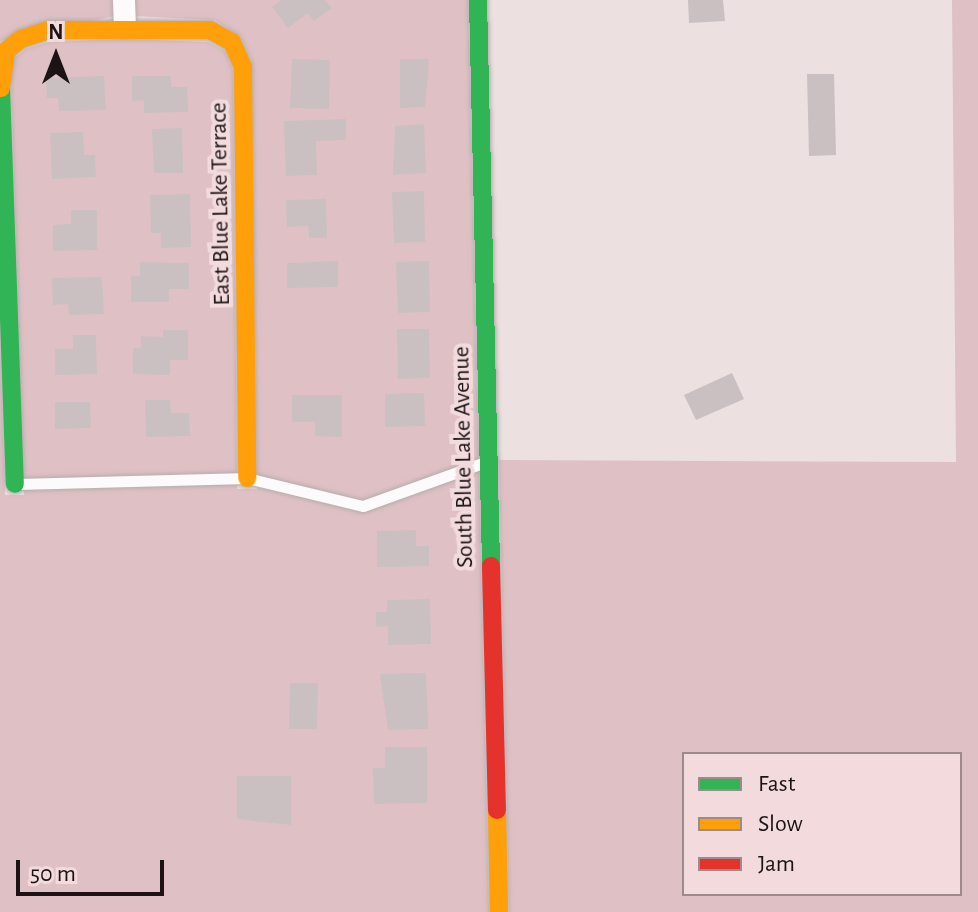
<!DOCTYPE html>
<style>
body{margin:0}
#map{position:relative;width:978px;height:912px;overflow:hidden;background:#ece0e1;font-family:"Alegreya Sans",sans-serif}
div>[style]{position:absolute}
.green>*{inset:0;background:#dfc1c5}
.building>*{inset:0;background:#cac0c1}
.roads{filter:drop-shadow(0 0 2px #b6acad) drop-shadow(0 0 2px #b6acad)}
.lane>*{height:11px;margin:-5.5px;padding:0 5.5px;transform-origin:5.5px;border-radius:5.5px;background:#fcfafa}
.street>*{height:22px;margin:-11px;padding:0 11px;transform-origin:11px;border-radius:11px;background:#fcfafa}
.fast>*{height:18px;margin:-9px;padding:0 9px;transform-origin:9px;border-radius:9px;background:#30b455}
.slow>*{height:18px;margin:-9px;padding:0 9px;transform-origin:9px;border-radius:9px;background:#ff9f0a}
.jam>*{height:18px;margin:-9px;padding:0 9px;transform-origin:9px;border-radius:9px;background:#e5322d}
span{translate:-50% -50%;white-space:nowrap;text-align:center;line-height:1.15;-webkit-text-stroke:8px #f2dadd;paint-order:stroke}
.street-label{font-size:24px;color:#1b1314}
.legend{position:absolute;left:682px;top:752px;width:280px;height:144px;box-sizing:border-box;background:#f2dadd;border:2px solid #9c8a8d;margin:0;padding:10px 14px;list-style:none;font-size:24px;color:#1b1314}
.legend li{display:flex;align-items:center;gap:16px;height:40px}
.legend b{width:40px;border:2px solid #9c8a8d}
.north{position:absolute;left:16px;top:16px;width:80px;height:80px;-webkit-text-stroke:6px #f2dadd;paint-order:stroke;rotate:0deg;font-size:22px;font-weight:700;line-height:32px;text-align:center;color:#1b1314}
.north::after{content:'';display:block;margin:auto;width:28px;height:36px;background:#1b1314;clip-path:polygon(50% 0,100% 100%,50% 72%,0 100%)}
.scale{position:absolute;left:16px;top:860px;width:148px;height:36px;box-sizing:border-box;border:4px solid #1b1314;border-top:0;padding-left:10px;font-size:24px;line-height:28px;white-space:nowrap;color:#1b1314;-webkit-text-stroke:6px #f2dadd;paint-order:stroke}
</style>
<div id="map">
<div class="green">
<div style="clip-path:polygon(0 0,114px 0,114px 16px,0 41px)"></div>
<div style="clip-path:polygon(134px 0,468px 0,489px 912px,0 912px,0 349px,5px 495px,24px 495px,11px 77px,15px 58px,26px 49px,49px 42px,125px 39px,208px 42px,225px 51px,233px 70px,237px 489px,257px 489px,252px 62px,241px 37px,215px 20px,135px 16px)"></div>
<div style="clip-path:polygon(evenodd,952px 0,978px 0,978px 912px,509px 912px,499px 460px,956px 462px,952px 0,684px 754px,960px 754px,960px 894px,684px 894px,684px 754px)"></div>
</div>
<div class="building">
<div style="clip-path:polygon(281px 0,325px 0,332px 8px,314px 21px,308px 13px,288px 28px,272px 7px)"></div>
<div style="clip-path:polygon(688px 0,723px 0,725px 21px,689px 23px)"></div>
<div style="clip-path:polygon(292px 59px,330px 60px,329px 109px,290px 108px)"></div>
<div style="clip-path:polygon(400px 59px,429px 59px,425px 107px,400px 108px)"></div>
<div style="clip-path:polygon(807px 74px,834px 74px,836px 155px,809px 156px)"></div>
<div style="clip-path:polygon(104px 76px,106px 110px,59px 111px,58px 98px,47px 98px,46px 78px)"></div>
<div style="clip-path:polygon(132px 76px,171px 76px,171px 87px,187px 87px,188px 112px,144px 113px,144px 100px,132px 101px)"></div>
<div style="clip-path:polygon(346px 119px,346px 140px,316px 141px,317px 175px,286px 176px,284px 121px)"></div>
<div style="clip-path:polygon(424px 124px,426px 173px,393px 175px,395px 126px)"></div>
<div style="clip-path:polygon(182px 128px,183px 173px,154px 173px,152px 129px)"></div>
<div style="clip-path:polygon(83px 132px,84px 155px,95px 155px,96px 177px,52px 179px,50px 133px)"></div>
<div style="clip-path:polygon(424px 191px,425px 242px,394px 243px,392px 192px)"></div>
<div style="clip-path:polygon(190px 194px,191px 247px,161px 248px,161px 233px,151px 233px,150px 195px)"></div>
<div style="clip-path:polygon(326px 199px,327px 238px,309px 238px,308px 226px,287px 227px,286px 200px)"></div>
<div style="clip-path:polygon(71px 210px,97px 210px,97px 250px,53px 251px,53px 225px,71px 224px)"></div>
<div style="clip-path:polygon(338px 261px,338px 287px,287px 288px,287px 263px)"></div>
<div style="clip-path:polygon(429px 261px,430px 312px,398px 313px,396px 262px)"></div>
<div style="clip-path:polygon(140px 262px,189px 263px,189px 289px,169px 289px,169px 302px,131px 302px,131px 276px,140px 276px)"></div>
<div style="clip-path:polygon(102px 277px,104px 314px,69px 315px,68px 304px,53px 305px,52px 278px)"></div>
<div style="clip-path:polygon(397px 329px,429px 329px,430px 378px,398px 379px)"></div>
<div style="clip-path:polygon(163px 330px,188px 330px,188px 360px,170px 360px,170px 375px,133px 374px,133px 348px,141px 348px,141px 336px,163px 337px)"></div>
<div style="clip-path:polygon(73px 335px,96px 335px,97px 374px,55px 375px,55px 349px,73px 349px)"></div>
<div style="clip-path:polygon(732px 373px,744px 399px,696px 420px,684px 395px)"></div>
<div style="clip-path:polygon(424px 393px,425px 426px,385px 427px,385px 394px)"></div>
<div style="clip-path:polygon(292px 395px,342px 395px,342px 437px,315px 436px,315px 422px,292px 422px)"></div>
<div style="clip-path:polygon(145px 400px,170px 400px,171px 413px,189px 413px,190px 436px,146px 437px)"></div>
<div style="clip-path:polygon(55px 402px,90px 402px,91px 428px,55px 429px)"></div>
<div style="clip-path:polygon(416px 530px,416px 546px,429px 546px,429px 566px,377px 567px,377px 531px)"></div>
<div style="clip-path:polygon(430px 599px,431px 644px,388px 645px,388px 626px,376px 627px,376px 612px,387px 612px,387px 600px)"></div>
<div style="clip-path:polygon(426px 673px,428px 729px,388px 730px,380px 674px)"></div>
<div style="clip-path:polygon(290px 683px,318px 683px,317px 729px,289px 729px)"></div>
<div style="clip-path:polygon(385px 747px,427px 747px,427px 803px,374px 804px,373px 768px,385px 768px)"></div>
<div style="clip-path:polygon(237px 776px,291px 776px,291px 825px,237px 819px)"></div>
</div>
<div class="roads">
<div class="lane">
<div style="left:17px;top:484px;width:230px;rotate:-1.5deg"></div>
<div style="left:247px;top:478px;width:119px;rotate:13.6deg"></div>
<div style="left:363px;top:506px;width:130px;rotate:-19.8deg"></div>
</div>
<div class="street">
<div style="left:124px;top:0;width:28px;rotate:88deg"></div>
</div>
<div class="fast">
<div style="left:478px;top:0;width:566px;rotate:88.68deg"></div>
<div style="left:1px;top:88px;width:396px;rotate:88deg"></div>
</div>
<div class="slow">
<div style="left:1px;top:88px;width:37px;rotate:-82deg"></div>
<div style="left:6px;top:51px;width:19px;rotate:-39deg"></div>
<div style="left:21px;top:39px;width:28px;rotate:-18deg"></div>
<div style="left:48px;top:30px;width:162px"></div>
<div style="left:210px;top:30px;width:25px;rotate:29deg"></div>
<div style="left:232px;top:42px;width:27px;rotate:66deg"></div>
<div style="left:243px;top:67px;width:411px;rotate:89.4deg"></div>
<div style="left:497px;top:810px;width:102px;rotate:88.9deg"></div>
</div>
<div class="jam">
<div style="left:491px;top:566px;width:244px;rotate:88.6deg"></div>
</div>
</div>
<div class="street-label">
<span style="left:221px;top:204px;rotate:-91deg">East Blue Lake Terrace</span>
<span style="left:464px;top:457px;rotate:-91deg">South Blue Lake Avenue</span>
</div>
<ul class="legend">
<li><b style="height:10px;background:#30b455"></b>Fast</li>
<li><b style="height:10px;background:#ff9f0a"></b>Slow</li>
<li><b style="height:10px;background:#e5322d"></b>Jam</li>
</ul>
<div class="north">N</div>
<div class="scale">50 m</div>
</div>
